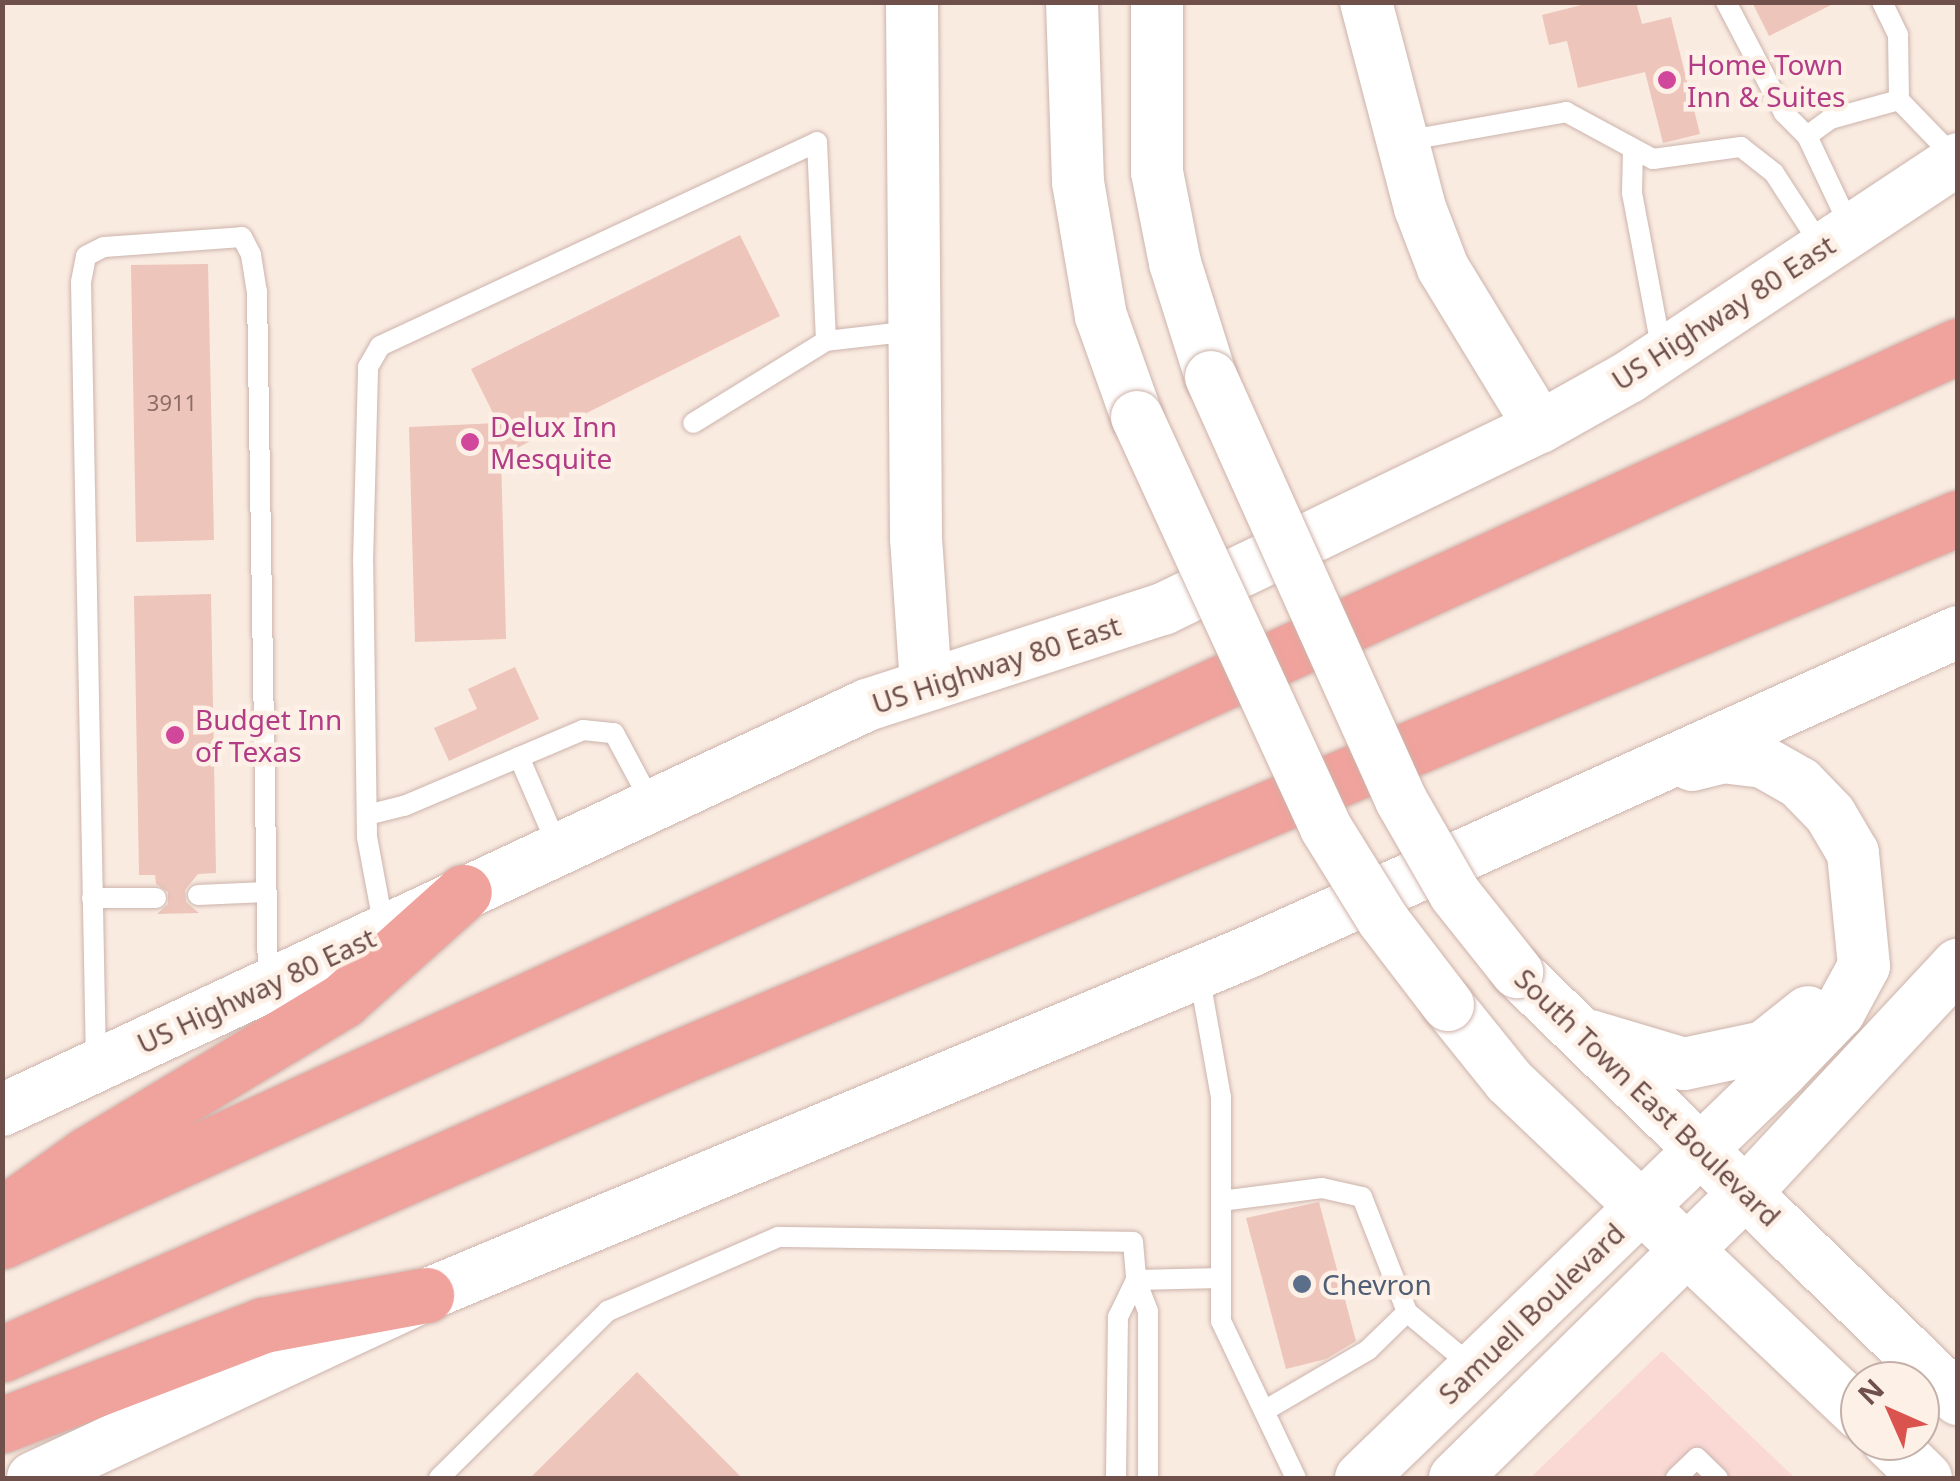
<!DOCTYPE html>
<style>
body{margin:0}
#map{position:relative;width:1960px;height:1481px;overflow:hidden;background:#faebe1;font-family:"Noto Sans",sans-serif}
div>[style]{position:absolute}
.commercial>*{inset:0;background:#fad9d5}
.building>*{inset:0;background:#edc5bb}
.roads{filter:drop-shadow(0 0 2px #ccb4ac) drop-shadow(0 0 2px #ccb4ac)}
.lane>*{height:20px;margin:-10px;padding:0 10px;transform-origin:10px;border-radius:10px;background:#fff}
.secondary>*{height:52px;margin:-26px;padding:0 26px;transform-origin:26px;border-radius:26px;background:#fff}
.highway>*{height:55px;margin:-27.5px;padding:0 27.5px;transform-origin:27.5px;border-radius:27.5px;background:#f0a29c}
.bridges{filter:drop-shadow(0 0 2px #ceb2a9) drop-shadow(0 0 2px #ceb2a9)}
.secondary-bridge>*{height:52px;margin:-26px;padding:0 26px;transform-origin:26px;border-radius:26px;background:#fff}
.dots>*{width:28px;height:28px;translate:-50% -50%;box-sizing:border-box;border:5px solid #fdf0e6;border-radius:50%}
span{translate:-50% -50%;white-space:nowrap;text-align:center;line-height:1.15;-webkit-text-stroke:9px #fdf0e6;paint-order:stroke}
.number-label{font-size:22px;color:#8e6d66}
.number-label span{-webkit-text-stroke-width:0}
.hotel-label{font-size:28px;color:#b23c85}
.left{translate:0 -50%;text-align:left}
.street-label{font-size:28px;color:#6f504a}
.service-label{font-size:28px;color:#4e5e75}
.frame{position:absolute;inset:0;border:5px solid #6f504a;pointer-events:none}
.north{position:absolute;left:1840px;top:1361px;width:100px;height:100px;box-sizing:border-box;background:#fdf0e6;border:2px solid #c4b0a8;border-radius:50%;rotate:315deg;font-size:28px;font-weight:700;line-height:40px;text-align:center;color:#6f504a}
.north::after{content:'';display:block;margin:auto;width:35px;height:45px;background:#db534e;clip-path:polygon(50% 0,100% 100%,50% 72%,0 100%)}
</style>
<div id="map">
<div class="commercial">
<div style="clip-path:polygon(1662px 1351px,1795px 1478px,1530px 1478px)"></div>
</div>
<div class="building">
<div style="clip-path:polygon(1593px 2px,1636px 2px,1642px 24px,1671px 17px,1700px 134px,1663px 143px,1645px 72px,1578px 88px,1567px 41px,1549px 45px,1542px 15px)"></div>
<div style="clip-path:polygon(1752px 2px,1837px 2px,1769px 36px)"></div>
<div style="clip-path:polygon(740px 235px,780px 316px,501px 456px,506px 639px,415px 642px,409px 427px,498px 423px,471px 369px)"></div>
<div style="clip-path:polygon(208px 264px,214px 540px,136px 542px,131px 265px)"></div>
<div style="clip-path:polygon(211px 594px,216px 873px,198px 874px,185px 890px,186px 902px,199px 913px,157px 914px,168px 904px,168px 892px,156px 884px,155px 875px,139px 875px,134px 596px)"></div>
<div style="clip-path:polygon(515px 667px,539px 719px,449px 761px,434px 728px,477px 709px,468px 689px)"></div>
<div style="clip-path:polygon(1319px 1202px,1356px 1341px,1326px 1359px,1286px 1369px,1246px 1218px)"></div>
<div style="clip-path:polygon(637px 1372px,742px 1478px,530px 1478px)"></div>
</div>
<div class="roads">
<div class="lane">
<div style="left:1726px;top:2px;width:125px;rotate:62.4deg"></div>
<div style="left:1784px;top:113px;width:33px;rotate:45deg"></div>
<div style="left:1807px;top:136px;width:101px;rotate:64.7deg"></div>
<div style="left:1882px;top:2px;width:37px;rotate:64deg"></div>
<div style="left:1898px;top:35px;width:65px;rotate:89.1deg"></div>
<div style="left:1899px;top:100px;width:81px;rotate:46deg"></div>
<div style="left:1807px;top:136px;width:29px;rotate:-36deg"></div>
<div style="left:1830px;top:119px;width:72px;rotate:-15.4deg"></div>
<div style="left:1404px;top:141px;width:165px;rotate:-10.1deg"></div>
<div style="left:1566px;top:112px;width:99px;rotate:28.4deg"></div>
<div style="left:1653px;top:159px;width:89px;rotate:-7.8deg"></div>
<div style="left:1741px;top:147px;width:42px;rotate:38.2deg"></div>
<div style="left:1774px;top:173px;width:88px;rotate:57deg"></div>
<div style="left:1633px;top:149px;width:44px;rotate:91.3deg"></div>
<div style="left:1632px;top:193px;width:162px;rotate:79.3deg"></div>
<div style="left:826px;top:341px;width:88px;rotate:-6.6deg"></div>
<div style="left:519px;top:757px;width:98px;rotate:66.6deg"></div>
<div style="left:367px;top:815px;width:38px;rotate:-14deg"></div>
<div style="left:404px;top:806px;width:194px;rotate:-23deg"></div>
<div style="left:583px;top:730px;width:31px;rotate:6deg"></div>
<div style="left:614px;top:733px;width:83px;rotate:61.9deg"></div>
<div style="left:198px;top:895px;width:68px;rotate:-2.5deg"></div>
<div style="left:92px;top:898px;width:64px"></div>
<div style="left:384px;top:928px;width:93px;rotate:-100.6deg"></div>
<div style="left:367px;top:837px;width:275px;rotate:-90.8deg"></div>
<div style="left:363px;top:562px;width:195px;rotate:-88.5deg"></div>
<div style="left:368px;top:367px;width:24px;rotate:-60deg"></div>
<div style="left:380px;top:346px;width:482px;rotate:-25deg"></div>
<div style="left:817px;top:142px;width:199px;rotate:87.4deg"></div>
<div style="left:826px;top:341px;width:156px;rotate:148.3deg"></div>
<div style="left:1199px;top:974px;width:125px;rotate:79.9deg"></div>
<div style="left:1221px;top:1097px;width:224px;rotate:90deg"></div>
<div style="left:1221px;top:1321px;width:174px;rotate:64.5deg"></div>
<div style="left:96px;top:1063px;width:781px;rotate:-91.1deg"></div>
<div style="left:81px;top:282px;width:26px;rotate:-79deg"></div>
<div style="left:86px;top:256px;width:20px;rotate:-27deg"></div>
<div style="left:104px;top:247px;width:138px;rotate:-4.1deg"></div>
<div style="left:242px;top:237px;width:20px;rotate:63deg"></div>
<div style="left:251px;top:255px;width:36px;rotate:81deg"></div>
<div style="left:257px;top:291px;width:693px;rotate:89.09deg"></div>
<div style="left:1221px;top:1201px;width:102px;rotate:-7.3deg"></div>
<div style="left:1322px;top:1188px;width:41px;rotate:12.7deg"></div>
<div style="left:1362px;top:1197px;width:123px;rotate:68.6deg"></div>
<div style="left:1407px;top:1312px;width:86px;rotate:39.8deg"></div>
<div style="left:1136px;top:1280px;width:85px;rotate:-1.3deg"></div>
<div style="left:1264px;top:1411px;width:121px;rotate:-30.4deg"></div>
<div style="left:1368px;top:1350px;width:54px;rotate:-44.3deg"></div>
<div style="left:439px;top:1478px;width:238px;rotate:-44.7deg"></div>
<div style="left:608px;top:1311px;width:185px;rotate:-23.5deg"></div>
<div style="left:778px;top:1237px;width:355px;rotate:0.8deg"></div>
<div style="left:1133px;top:1242px;width:38px;rotate:85deg"></div>
<div style="left:1136px;top:1280px;width:33px;rotate:69deg"></div>
<div style="left:1148px;top:1311px;width:167px;rotate:90deg"></div>
<div style="left:1116px;top:1478px;width:161px;rotate:-89.3deg"></div>
<div style="left:1118px;top:1317px;width:41px;rotate:-64.1deg"></div>
<div style="left:1676px;top:1478px;width:29px;rotate:-44deg"></div>
<div style="left:1697px;top:1458px;width:29px;rotate:44deg"></div>
</div>
<div class="secondary">
<div style="left:912px;top:2px;width:536px;rotate:89.57deg"></div>
<div style="left:916px;top:538px;width:147px;rotate:86.1deg"></div>
<div style="left:1072px;top:2px;width:180px;rotate:88.1deg"></div>
<div style="left:1078px;top:182px;width:136px;rotate:80.3deg"></div>
<div style="left:1101px;top:316px;width:107px;rotate:70.4deg"></div>
<div style="left:1157px;top:2px;width:170px;rotate:90deg"></div>
<div style="left:1157px;top:172px;width:93px;rotate:78.8deg"></div>
<div style="left:1175px;top:263px;width:120px;rotate:72.5deg"></div>
<div style="left:1366px;top:2px;width:213px;rotate:75.3deg"></div>
<div style="left:1420px;top:208px;width:64px;rotate:69deg"></div>
<div style="left:1443px;top:268px;width:186px;rotate:58.6deg"></div>
<div style="left:1517px;top:972px;width:614px;rotate:44.08deg"></div>
<div style="left:1448px;top:1005px;width:97px;rotate:51.2deg"></div>
<div style="left:1509px;top:1081px;width:484px;rotate:43.5deg"></div>
<div style="left:1590px;top:1036px;width:98px;rotate:16.6deg"></div>
<div style="left:1684px;top:1064px;width:82px;rotate:-12deg"></div>
<div style="left:1764px;top:1047px;width:56px;rotate:-38.5deg"></div>
<div style="left:2px;top:1110px;width:955px;rotate:-25.09deg"></div>
<div style="left:867px;top:705px;width:311px;rotate:-18deg"></div>
<div style="left:1163px;top:609px;width:419px;rotate:-25.8deg"></div>
<div style="left:1540px;top:427px;width:102px;rotate:-29.3deg"></div>
<div style="left:1629px;top:377px;width:395px;rotate:-33.5deg"></div>
<div style="left:1888px;top:1441px;width:53px;rotate:44.2deg"></div>
<div style="left:33px;top:1478px;width:434px;rotate:-25deg"></div>
<div style="left:426px;top:1295px;width:888px;rotate:-22.64deg"></div>
<div style="left:1246px;top:953px;width:781px;rotate:-24.27deg"></div>
<div style="left:1361px;top:1478px;width:586px;rotate:-44.03deg"></div>
<div style="left:1782px;top:1071px;width:82px;rotate:-46deg"></div>
<div style="left:1839px;top:1012px;width:52px;rotate:-61.5deg"></div>
<div style="left:1864px;top:966px;width:114px;rotate:-95.6deg"></div>
<div style="left:1853px;top:853px;width:45px;rotate:-120.5deg"></div>
<div style="left:1830px;top:814px;width:43px;rotate:-134.1deg"></div>
<div style="left:1800px;top:783px;width:43px;rotate:-150.4deg"></div>
<div style="left:1763px;top:762px;width:39px;rotate:-173deg"></div>
<div style="left:1724px;top:757px;width:33px;rotate:166deg"></div>
<div style="left:1455px;top:1478px;width:408px;rotate:-44.5deg"></div>
<div style="left:1746px;top:1192px;width:311px;rotate:-47deg"></div>
</div>
<div class="highway">
<div style="left:5px;top:1213px;width:102px;rotate:-35.4deg"></div>
<div style="left:88px;top:1154px;width:298px;rotate:-31.1deg"></div>
<div style="left:343px;top:1000px;width:162px;rotate:-41.8deg"></div>
<div style="left:2px;top:1241px;width:2151px;rotate:-24.59deg"></div>
<div style="left:2px;top:1354px;width:732px;rotate:-23.69deg"></div>
<div style="left:672px;top:1060px;width:1396px;rotate:-22.85deg"></div>
<div style="left:2px;top:1425px;width:280px;rotate:-20.9deg"></div>
<div style="left:264px;top:1325px;width:165px;rotate:-10.5deg"></div>
</div>
</div>
<div class="bridges">
<div class="secondary-bridge">
<div style="left:1211px;top:377px;width:464px;rotate:65.8deg"></div>
<div style="left:1401px;top:800px;width:108px;rotate:60.1deg"></div>
<div style="left:1455px;top:894px;width:100px;rotate:51.5deg"></div>
<div style="left:1137px;top:417px;width:452px;rotate:65.3deg"></div>
<div style="left:1326px;top:828px;width:108px;rotate:58.2deg"></div>
<div style="left:1383px;top:920px;width:107px;rotate:52.6deg"></div>
</div>
</div>
<div class="dots">
<div style="left:1667px;top:80px;background:#d1479c"></div>
<div style="left:470px;top:442px;background:#d1479c"></div>
<div style="left:175px;top:735px;background:#d1479c"></div>
<div style="left:1302px;top:1284px;background:#5c6f8a"></div>
</div>
<div class="number-label">
<span style="left:172px;top:403px">3911</span>
</div>
<div class="hotel-label">
<span class="left" style="left:1687px;top:80px">Home Town<br>Inn &amp; Suites</span>
<span class="left" style="left:490px;top:442px">Delux Inn<br>Mesquite</span>
<span class="left" style="left:195px;top:735px">Budget Inn<br>of Texas</span>
</div>
<div class="street-label">
<span style="left:1723px;top:312px;rotate:-33deg">US Highway 80 East</span>
<span style="left:996px;top:664px;rotate:-18deg">US Highway 80 East</span>
<span style="left:256px;top:990px;rotate:-25deg">US Highway 80 East</span>
<span style="left:1648px;top:1097px;rotate:44deg">South Town East Boulevard</span>
<span style="left:1531px;top:1313px;rotate:-44deg">Samuell Boulevard</span>
</div>
<div class="service-label">
<span class="left" style="left:1322px;top:1284px">Chevron</span>
</div>
<div class="frame"></div>
<div class="north">N</div>
</div>
